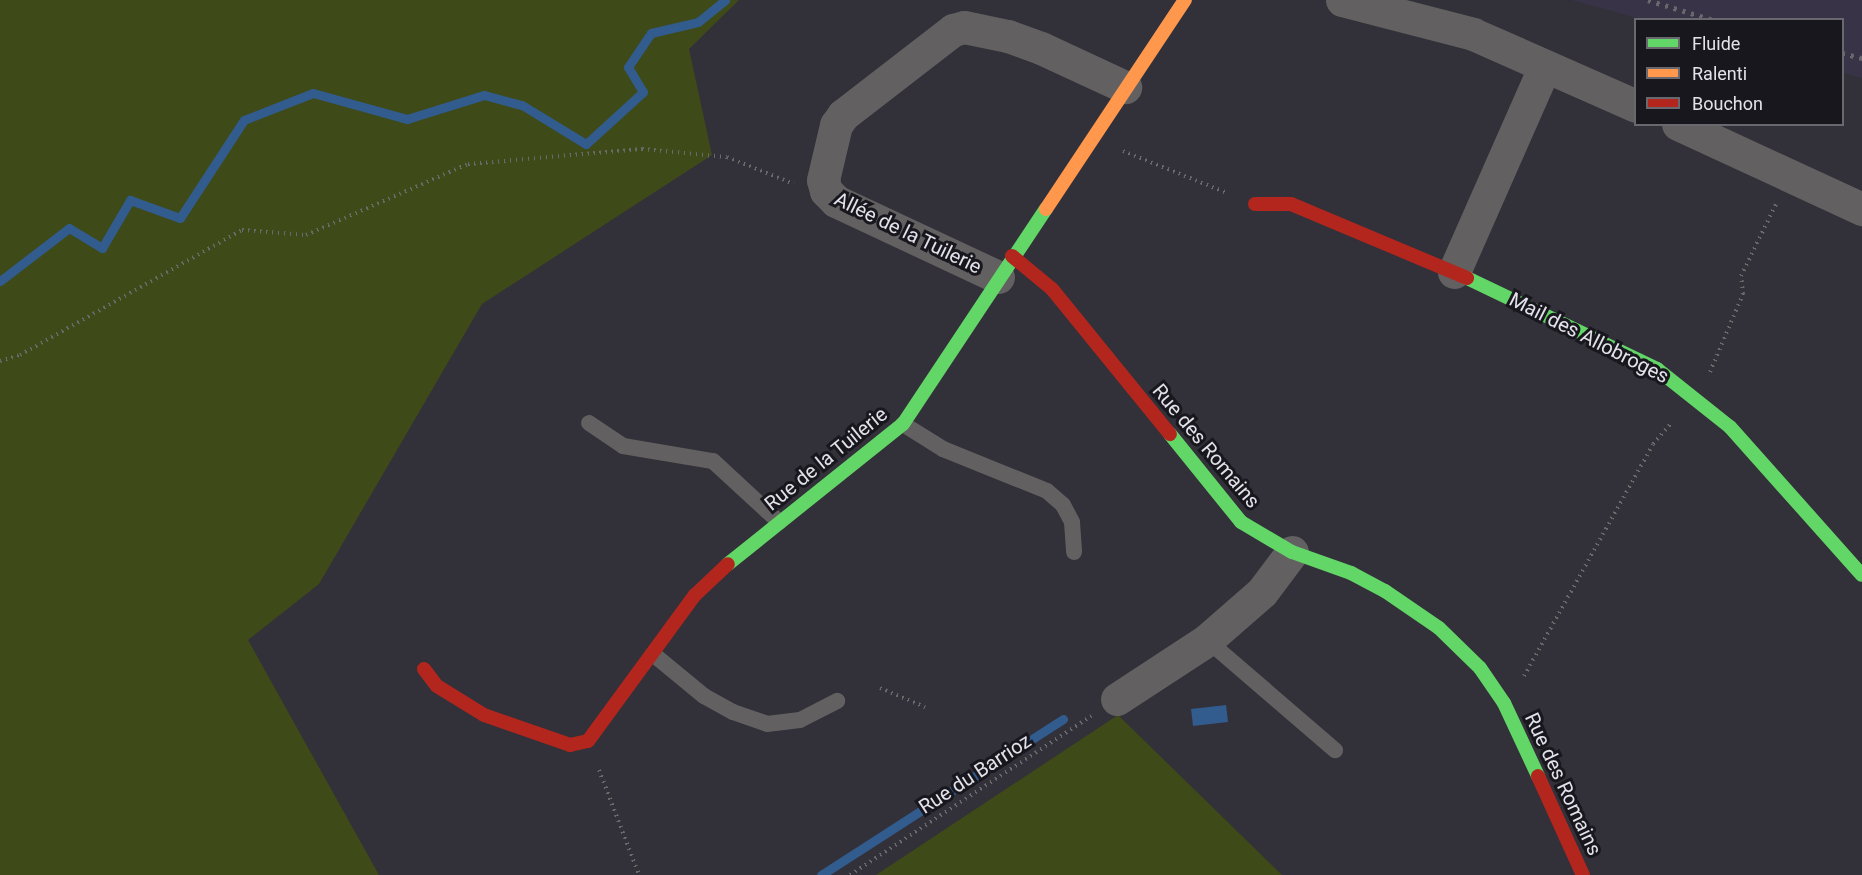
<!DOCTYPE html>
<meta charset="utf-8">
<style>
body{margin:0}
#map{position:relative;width:1862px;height:875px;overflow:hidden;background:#323038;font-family:Roboto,sans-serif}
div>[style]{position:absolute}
.built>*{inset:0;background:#383346}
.green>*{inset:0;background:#3f4a19}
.water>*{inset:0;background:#325b8e}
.stream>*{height:9px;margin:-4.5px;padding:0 4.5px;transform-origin:4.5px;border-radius:4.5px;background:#325b8e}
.path>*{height:4px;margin-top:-2px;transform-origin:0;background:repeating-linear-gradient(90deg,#6b6a6b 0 1.5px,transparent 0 6px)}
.lane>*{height:16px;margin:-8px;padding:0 8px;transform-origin:8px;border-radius:8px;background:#626060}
.street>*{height:33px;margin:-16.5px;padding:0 16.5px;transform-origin:16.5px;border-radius:16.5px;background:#626060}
.fast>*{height:14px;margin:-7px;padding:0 7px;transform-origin:7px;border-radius:7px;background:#63d668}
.slow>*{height:14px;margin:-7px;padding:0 7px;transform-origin:7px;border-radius:7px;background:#ff974d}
.jam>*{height:14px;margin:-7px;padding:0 7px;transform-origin:7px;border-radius:7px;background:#b3261e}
.rail>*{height:4.5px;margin-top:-2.25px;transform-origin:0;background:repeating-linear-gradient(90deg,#69676b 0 3px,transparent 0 9px)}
span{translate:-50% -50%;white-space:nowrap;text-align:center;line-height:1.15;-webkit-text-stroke:6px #18171d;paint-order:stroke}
.street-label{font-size:20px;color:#e3e2eb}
.legend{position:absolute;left:1634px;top:18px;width:210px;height:108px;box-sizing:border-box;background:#18171d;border:2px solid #69686f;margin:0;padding:8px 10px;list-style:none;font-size:18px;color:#e3e2eb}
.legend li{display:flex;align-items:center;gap:12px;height:30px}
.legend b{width:30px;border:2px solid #69686f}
</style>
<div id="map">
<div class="built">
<div style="clip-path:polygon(1571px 0,1862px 0,1862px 78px,1843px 73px,1842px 20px,1641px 19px)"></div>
</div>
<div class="green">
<div style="clip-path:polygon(0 0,739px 0,689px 49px,712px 155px,482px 304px,319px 584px,248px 640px,379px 875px,0 875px)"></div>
<div style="clip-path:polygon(1118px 715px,1282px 875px,876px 875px)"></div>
</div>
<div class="water">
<div style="clip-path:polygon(1226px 705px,1228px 722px,1193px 726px,1191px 709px)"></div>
</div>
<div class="stream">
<div style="left:0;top:281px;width:87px;rotate:-37.5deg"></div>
<div style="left:69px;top:228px;width:39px;rotate:31deg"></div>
<div style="left:102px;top:248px;width:56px;rotate:-59.7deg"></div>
<div style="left:130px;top:200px;width:53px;rotate:19.8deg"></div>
<div style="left:180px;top:218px;width:117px;rotate:-56.9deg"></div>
<div style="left:244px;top:120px;width:74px;rotate:-21.4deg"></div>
<div style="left:313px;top:93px;width:98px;rotate:15.5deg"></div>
<div style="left:407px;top:119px;width:81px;rotate:-17.3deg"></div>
<div style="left:484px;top:95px;width:39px;rotate:15deg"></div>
<div style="left:522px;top:105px;width:75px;rotate:31.4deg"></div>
<div style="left:586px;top:144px;width:77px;rotate:-42.4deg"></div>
<div style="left:643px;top:92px;width:29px;rotate:-121deg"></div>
<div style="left:628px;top:67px;width:41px;rotate:-55.9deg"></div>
<div style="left:651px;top:33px;width:48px;rotate:-13.2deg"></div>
<div style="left:698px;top:22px;width:35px;rotate:-39deg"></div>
<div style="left:821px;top:875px;width:288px;rotate:-32.8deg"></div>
</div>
<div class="path">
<div style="left:1123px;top:151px;width:112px;rotate:22deg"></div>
<div style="left:0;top:361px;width:21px;rotate:-17deg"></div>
<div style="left:20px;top:355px;width:255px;rotate:-29.4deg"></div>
<div style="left:242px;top:230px;width:64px;rotate:4.5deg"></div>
<div style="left:306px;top:235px;width:177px;rotate:-23.7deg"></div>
<div style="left:468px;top:164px;width:175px;rotate:-4.9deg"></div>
<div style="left:642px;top:149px;width:85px;rotate:5.4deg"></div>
<div style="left:727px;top:157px;width:72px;rotate:21.9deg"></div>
<div style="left:1710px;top:372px;width:85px;rotate:-67.1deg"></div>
<div style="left:1743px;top:294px;width:18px;rotate:-96deg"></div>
<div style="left:1741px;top:276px;width:80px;rotate:-64.1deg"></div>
<div style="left:1524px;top:676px;width:265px;rotate:-60.9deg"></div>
<div style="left:1653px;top:444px;width:30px;rotate:-49deg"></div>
<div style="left:880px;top:688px;width:49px;rotate:22.9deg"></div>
<div style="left:599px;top:770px;width:112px;rotate:69.1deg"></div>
<div style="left:850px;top:875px;width:289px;rotate:-33.4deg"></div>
</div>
<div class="lane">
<div style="left:589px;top:423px;width:41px;rotate:34.1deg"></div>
<div style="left:623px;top:446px;width:91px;rotate:9.5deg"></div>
<div style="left:713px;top:461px;width:90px;rotate:42.7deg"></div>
<div style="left:903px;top:424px;width:47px;rotate:32deg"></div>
<div style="left:943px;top:449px;width:112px;rotate:22deg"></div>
<div style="left:1047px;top:491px;width:21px;rotate:41deg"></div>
<div style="left:1063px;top:505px;width:19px;rotate:62deg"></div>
<div style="left:1072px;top:522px;width:30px;rotate:86deg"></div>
<div style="left:1207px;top:640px;width:169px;rotate:40.7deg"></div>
<div style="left:653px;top:654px;width:66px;rotate:39.5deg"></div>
<div style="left:704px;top:696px;width:33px;rotate:29deg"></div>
<div style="left:733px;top:712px;width:36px;rotate:19deg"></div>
<div style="left:767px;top:724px;width:33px;rotate:-7deg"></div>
<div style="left:800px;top:720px;width:42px;rotate:-27.2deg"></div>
</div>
<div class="street">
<div style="left:1342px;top:0;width:135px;rotate:14.5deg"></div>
<div style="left:1473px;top:34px;width:178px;rotate:23.8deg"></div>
<div style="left:1678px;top:124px;width:203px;rotate:24.8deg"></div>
<div style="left:1454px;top:272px;width:225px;rotate:-66.2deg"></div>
<div style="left:998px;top:277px;width:179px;rotate:-154.9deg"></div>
<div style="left:836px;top:201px;width:14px;rotate:-135deg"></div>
<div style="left:826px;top:191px;width:11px;rotate:-105deg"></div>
<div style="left:823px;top:180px;width:57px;rotate:-76.7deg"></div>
<div style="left:836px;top:125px;width:12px;rotate:-55deg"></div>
<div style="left:843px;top:115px;width:139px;rotate:-37.7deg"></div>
<div style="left:953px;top:30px;width:11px;rotate:-15deg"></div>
<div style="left:964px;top:27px;width:45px;rotate:11.6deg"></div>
<div style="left:1008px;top:36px;width:35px;rotate:20deg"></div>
<div style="left:1041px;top:48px;width:93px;rotate:24.9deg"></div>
<div style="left:1117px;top:699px;width:108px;rotate:-33.2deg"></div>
<div style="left:1207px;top:640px;width:73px;rotate:-41.1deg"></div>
<div style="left:1262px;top:592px;width:50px;rotate:-53.1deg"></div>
</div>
<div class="fast">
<div style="left:1467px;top:278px;width:211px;rotate:25.6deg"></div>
<div style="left:1657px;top:369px;width:93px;rotate:38.5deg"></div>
<div style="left:1730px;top:427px;width:198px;rotate:48.3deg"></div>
<div style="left:1170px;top:434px;width:113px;rotate:51.1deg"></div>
<div style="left:1241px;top:522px;width:59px;rotate:30.5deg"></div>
<div style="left:1292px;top:552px;width:63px;rotate:19.6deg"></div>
<div style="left:1351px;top:573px;width:38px;rotate:28deg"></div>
<div style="left:1385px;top:591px;width:65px;rotate:34.4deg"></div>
<div style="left:1439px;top:628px;width:57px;rotate:44.3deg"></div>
<div style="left:1480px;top:668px;width:42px;rotate:55.6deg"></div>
<div style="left:1504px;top:703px;width:81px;rotate:65deg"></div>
<div style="left:728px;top:564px;width:224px;rotate:-38.7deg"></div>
<div style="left:903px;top:424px;width:258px;rotate:-56.4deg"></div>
</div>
<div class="slow">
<div style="left:1046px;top:209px;width:251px;rotate:-56.4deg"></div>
</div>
<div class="jam">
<div style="left:1255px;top:204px;width:36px"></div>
<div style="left:1291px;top:204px;width:191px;rotate:22.8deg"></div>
<div style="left:1012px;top:256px;width:52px;rotate:39.5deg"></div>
<div style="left:1052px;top:289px;width:187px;rotate:50.9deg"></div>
<div style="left:424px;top:669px;width:21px;rotate:53deg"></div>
<div style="left:437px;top:686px;width:55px;rotate:31.7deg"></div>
<div style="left:484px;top:715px;width:91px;rotate:19.2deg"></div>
<div style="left:570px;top:745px;width:18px;rotate:-13deg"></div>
<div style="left:588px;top:741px;width:181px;rotate:-53.8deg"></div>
<div style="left:695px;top:595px;width:45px;rotate:-43.2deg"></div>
<div style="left:1538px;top:776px;width:109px;rotate:65.6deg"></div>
</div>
<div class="rail">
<div style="left:1648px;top:0;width:68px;rotate:17.1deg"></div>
<div style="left:1842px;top:53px;width:21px;rotate:14deg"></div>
</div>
<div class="street-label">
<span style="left:908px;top:233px;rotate:26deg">Allée de la Tuilerie</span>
<span style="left:1589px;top:338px;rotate:27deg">Mail des Allobroges</span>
<span style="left:1206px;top:446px;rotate:50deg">Rue des Romains</span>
<span style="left:826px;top:459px;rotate:-39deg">Rue de la Tuilerie</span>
<span style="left:975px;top:774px;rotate:-33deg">Rue du Barrioz</span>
<span style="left:1563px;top:784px;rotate:65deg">Rue des Romains</span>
</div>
<ul class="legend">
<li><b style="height:8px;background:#63d668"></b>Fluide</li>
<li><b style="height:8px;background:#ff974d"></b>Ralenti</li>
<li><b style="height:8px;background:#b3261e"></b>Bouchon</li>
</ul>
</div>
